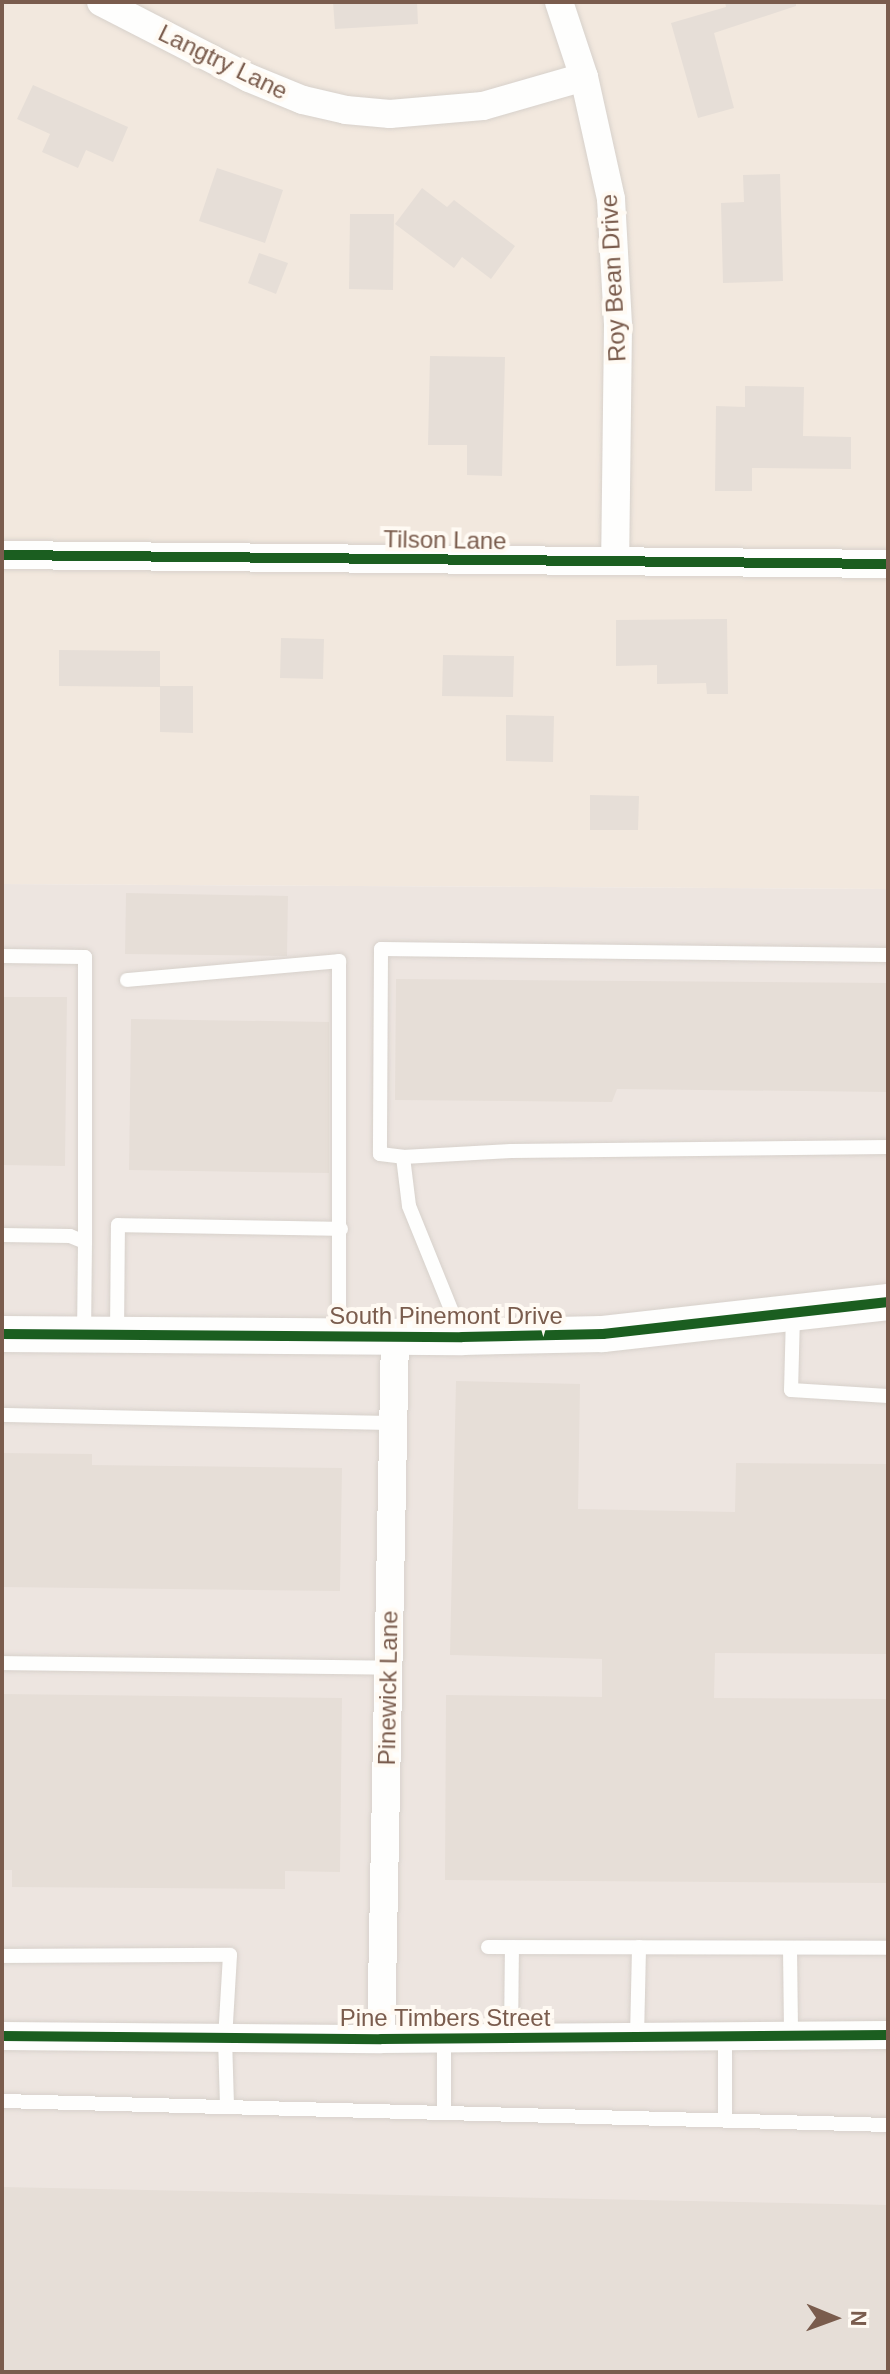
<!DOCTYPE html>
<style>
body{margin:0}
#map{position:relative;width:890px;height:2374px;overflow:hidden;background:#f9f5f0;font-family:Helvetica,sans-serif}
div>[style]{position:absolute}
.residential>*{inset:0;background:#f2e8de}
.industrial>*{inset:0;background:#ede5e0}
.building>*{inset:0;background:#e6ded7}
.roads{filter:drop-shadow(0 0 2px #d7d1cb) drop-shadow(0 0 2px #d7d1cb)}
.service>*{height:14px;margin:-7px;padding:0 7px;transform-origin:7px;border-radius:7px;background:#fefefd}
.minor>*{height:28px;margin:-14px;padding:0 14px;transform-origin:14px;border-radius:14px;background:#fefefd}
.tertiary>*{height:36px;margin:-18px;padding:0 18px;transform-origin:18px;border-radius:18px;background:#fefefd}
.cycleway>*{height:10px;margin:-5px;padding:0 5px;transform-origin:5px;border-radius:5px;background:#1b5e20}
span{translate:-50% -50%;white-space:nowrap;text-align:center;line-height:1.15;-webkit-text-stroke:8px #fffaf3;paint-order:stroke}
.street-label{font-size:24px;color:#7a5c4d}
.frame{position:absolute;inset:0;border:4px solid #7a5c4d;pointer-events:none}
.north{position:absolute;left:794px;top:2278px;width:80px;height:80px;-webkit-text-stroke:6px #fffaf3;paint-order:stroke;rotate:91deg;font-size:22px;font-weight:700;line-height:32px;text-align:center;color:#7a5c4d}
.north::after{content:'';display:block;margin:auto;width:28px;height:36px;background:#7a5c4d;clip-path:polygon(50% 0,100% 100%,50% 72%,0 100%)}
</style>
<div id="map">
<div class="residential">
<div style="clip-path:polygon(2px 2px,888px 2px,888px 889px,2px 884px)"></div>
</div>
<div class="industrial">
<div style="clip-path:polygon(2px 884px,888px 889px,888px 2372px,2px 2372px)"></div>
</div>
<div class="building">
<div style="clip-path:polygon(333px 2px,417px 2px,418px 24px,335px 29px)"></div>
<div style="clip-path:polygon(725px 2px,796px 2px,796px 6px,714px 33px,734px 108px,698px 118px,671px 23px,726px 7px)"></div>
<div style="clip-path:polygon(33px 85px,128px 127px,113px 162px,86px 150px,78px 168px,42px 152px,50px 134px,17px 119px)"></div>
<div style="clip-path:polygon(217px 168px,283px 190px,265px 243px,199px 221px)"></div>
<div style="clip-path:polygon(780px 174px,783px 281px,723px 283px,721px 203px,744px 202px,743px 175px)"></div>
<div style="clip-path:polygon(422px 188px,447px 207px,454px 200px,515px 246px,491px 279px,462px 257px,454px 268px,395px 224px)"></div>
<div style="clip-path:polygon(350px 214px,394px 214px,393px 290px,349px 289px)"></div>
<div style="clip-path:polygon(259px 253px,288px 263px,276px 294px,248px 283px)"></div>
<div style="clip-path:polygon(430px 356px,505px 357px,502px 476px,467px 475px,467px 445px,428px 445px)"></div>
<div style="clip-path:polygon(745px 386px,804px 387px,803px 436px,851px 437px,851px 469px,752px 468px,752px 491px,715px 491px,716px 406px,745px 407px)"></div>
<div style="clip-path:polygon(727px 619px,728px 694px,707px 694px,706px 683px,657px 684px,657px 665px,616px 666px,616px 620px)"></div>
<div style="clip-path:polygon(281px 638px,324px 639px,323px 679px,280px 678px)"></div>
<div style="clip-path:polygon(59px 650px,160px 651px,160px 687px,59px 686px)"></div>
<div style="clip-path:polygon(443px 655px,514px 656px,513px 697px,442px 696px)"></div>
<div style="clip-path:polygon(160px 686px,193px 686px,193px 733px,160px 732px)"></div>
<div style="clip-path:polygon(506px 715px,554px 716px,553px 762px,506px 761px)"></div>
<div style="clip-path:polygon(590px 795px,639px 796px,638px 830px,590px 830px)"></div>
<div style="clip-path:polygon(126px 893px,288px 896px,287px 956px,125px 954px)"></div>
<div style="clip-path:polygon(396px 979px,888px 983px,888px 1092px,617px 1089px,612px 1102px,395px 1100px)"></div>
<div style="clip-path:polygon(2px 997px,67px 997px,65px 1166px,2px 1165px)"></div>
<div style="clip-path:polygon(131px 1019px,329px 1022px,329px 1173px,129px 1170px)"></div>
<div style="clip-path:polygon(456px 1381px,580px 1384px,578px 1509px,735px 1512px,736px 1463px,888px 1464px,888px 1654px,715px 1653px,714px 1698px,888px 1699px,888px 1883px,445px 1880px,446px 1695px,602px 1697px,602px 1659px,450px 1655px)"></div>
<div style="clip-path:polygon(2px 1453px,92px 1454px,92px 1465px,342px 1468px,340px 1591px,2px 1587px)"></div>
<div style="clip-path:polygon(2px 1694px,342px 1698px,340px 1872px,285px 1871px,285px 1889px,12px 1887px,12px 1870px,2px 1870px)"></div>
<div style="clip-path:polygon(2px 2187px,888px 2205px,888px 2372px,2px 2372px)"></div>
</div>
<div class="roads">
<div class="service">
<div style="left:888px;top:955px;width:507px;rotate:-179.32deg"></div>
<div style="left:381px;top:949px;width:205px;rotate:90.3deg"></div>
<div style="left:380px;top:1154px;width:23px;rotate:7deg"></div>
<div style="left:403px;top:1157px;width:108px;rotate:-3.2deg"></div>
<div style="left:511px;top:1151px;width:377px;rotate:-0.6deg"></div>
<div style="left:2px;top:956px;width:83px;rotate:0.7deg"></div>
<div style="left:85px;top:957px;width:285px;rotate:90deg"></div>
<div style="left:127px;top:980px;width:213px;rotate:-5.1deg"></div>
<div style="left:339px;top:961px;width:374px;rotate:90deg"></div>
<div style="left:403px;top:1157px;width:49px;rotate:83deg"></div>
<div style="left:409px;top:1206px;width:138px;rotate:67.9deg"></div>
<div style="left:2px;top:1235px;width:68px;rotate:0.8deg"></div>
<div style="left:70px;top:1236px;width:16px;rotate:22deg"></div>
<div style="left:85px;top:1242px;width:91px;rotate:90.6deg"></div>
<div style="left:793px;top:1315px;width:75px;rotate:91.5deg"></div>
<div style="left:791px;top:1390px;width:97px;rotate:3.5deg"></div>
<div style="left:117px;top:1334px;width:109px;rotate:-89.5deg"></div>
<div style="left:118px;top:1225px;width:223px;rotate:1deg"></div>
<div style="left:2px;top:1415px;width:392px;rotate:1.2deg"></div>
<div style="left:2px;top:1663px;width:386px;rotate:0.7deg"></div>
<div style="left:488px;top:1947px;width:400px;rotate:0.1deg"></div>
<div style="left:790px;top:1948px;width:88px;rotate:89.3deg"></div>
<div style="left:2px;top:1956px;width:228px;rotate:-0.3deg"></div>
<div style="left:230px;top:1955px;width:83px;rotate:93.4deg"></div>
<div style="left:225px;top:2038px;width:69px;rotate:88.3deg"></div>
<div style="left:725px;top:2036px;width:84px;rotate:90deg"></div>
<div style="left:637px;top:2037px;width:90px;rotate:-88.7deg"></div>
<div style="left:444px;top:2038px;width:75px;rotate:90deg"></div>
<div style="left:511px;top:2038px;width:91px;rotate:-89.4deg"></div>
<div style="left:2px;top:2101px;width:886px;rotate:1.55deg"></div>
</div>
<div class="minor">
<div style="left:101px;top:2px;width:166px;rotate:27.2deg"></div>
<div style="left:249px;top:78px;width:58px;rotate:22.2deg"></div>
<div style="left:303px;top:100px;width:44px;rotate:13.1deg"></div>
<div style="left:346px;top:110px;width:44px;rotate:5.2deg"></div>
<div style="left:390px;top:114px;width:93px;rotate:-4.9deg"></div>
<div style="left:483px;top:106px;width:105px;rotate:-16deg"></div>
<div style="left:559px;top:2px;width:79px;rotate:71.6deg"></div>
<div style="left:584px;top:77px;width:125px;rotate:77.5deg"></div>
<div style="left:611px;top:199px;width:127px;rotate:86.8deg"></div>
<div style="left:618px;top:326px;width:235px;rotate:90.7deg"></div>
<div style="left:2px;top:555px;width:886px;rotate:0.58deg"></div>
<div style="left:2px;top:2036px;width:379px;rotate:0.5deg"></div>
<div style="left:381px;top:2039px;width:507px;rotate:-0.45deg"></div>
<div style="left:381px;top:2039px;width:702px;rotate:-88.86deg"></div>
</div>
<div class="tertiary">
<div style="left:2px;top:1334px;width:460px;rotate:0.4deg"></div>
<div style="left:462px;top:1337px;width:141px;rotate:-1.2deg"></div>
<div style="left:603px;top:1334px;width:287px;rotate:-6.4deg"></div>
</div>
</div>
<div class="cycleway">
<div style="left:2px;top:555px;width:886px;rotate:0.58deg"></div>
<div style="left:2px;top:1334px;width:460px;rotate:0.4deg"></div>
<div style="left:462px;top:1337px;width:141px;rotate:-1.2deg"></div>
<div style="left:603px;top:1334px;width:287px;rotate:-6.4deg"></div>
<div style="left:2px;top:2036px;width:379px;rotate:0.5deg"></div>
<div style="left:381px;top:2039px;width:507px;rotate:-0.45deg"></div>
</div>
<div class="street-label">
<span style="left:223px;top:62px;rotate:26deg">Langtry Lane</span>
<span style="left:613px;top:278px;rotate:-93deg">Roy Bean Drive</span>
<span style="left:445px;top:540px;rotate:1deg">Tilson Lane</span>
<span style="left:446px;top:1316px">South Pinemont Drive</span>
<span style="left:388px;top:1688px;rotate:-89deg">Pinewick Lane</span>
<span style="left:445px;top:2018px">Pine Timbers Street</span>
</div>
<div class="frame"></div>
<div class="north">N</div>
</div>
